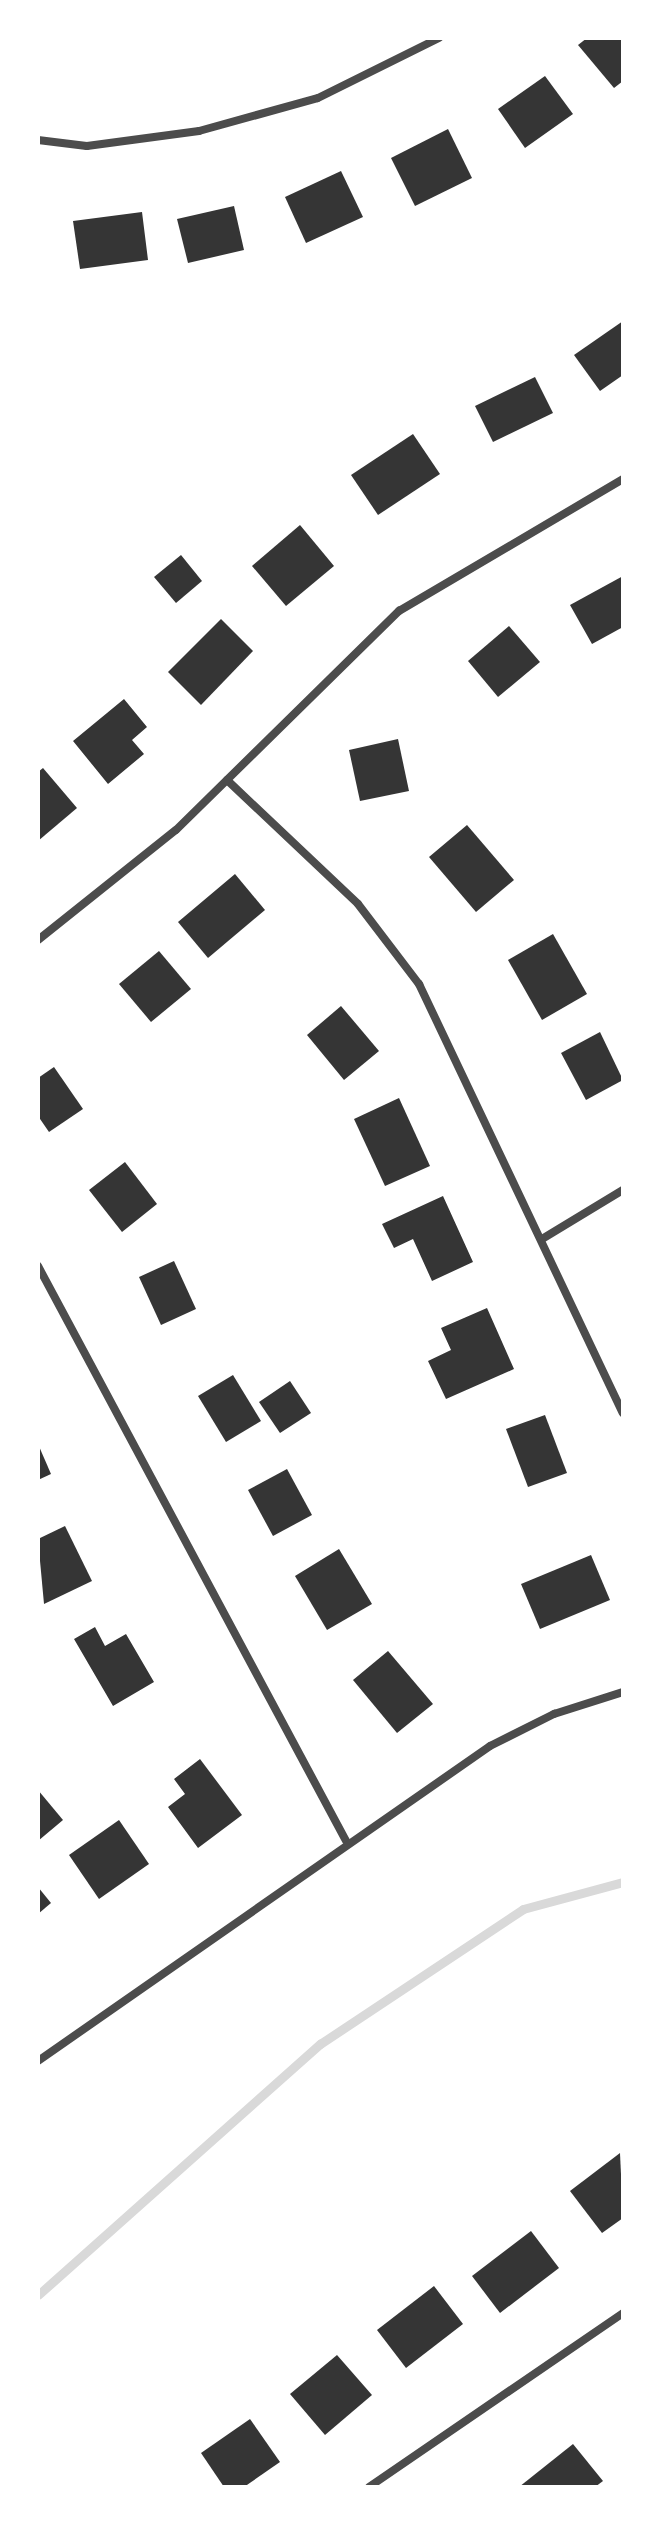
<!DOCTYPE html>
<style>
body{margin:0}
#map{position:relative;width:661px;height:2525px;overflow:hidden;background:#fff;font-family:Literata,serif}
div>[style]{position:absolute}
.stream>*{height:9px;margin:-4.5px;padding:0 4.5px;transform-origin:4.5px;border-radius:4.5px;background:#d9d9d9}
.building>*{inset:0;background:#353535}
.minor>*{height:8px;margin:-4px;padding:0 4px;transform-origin:4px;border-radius:4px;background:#4c4c4c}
span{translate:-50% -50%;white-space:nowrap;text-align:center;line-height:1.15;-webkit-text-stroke:7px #fff;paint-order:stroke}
.frame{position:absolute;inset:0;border:40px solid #fff;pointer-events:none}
</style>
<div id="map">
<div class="stream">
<div style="left:38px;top:2295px;width:378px;rotate:-41.7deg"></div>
<div style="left:320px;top:2044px;width:244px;rotate:-33.6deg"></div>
<div style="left:523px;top:1909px;width:104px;rotate:-15.1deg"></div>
</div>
<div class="building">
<div style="clip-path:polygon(587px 38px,623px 38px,623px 81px,614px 88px,578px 45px)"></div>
<div style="clip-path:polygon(545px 76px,573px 114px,525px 148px,498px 109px)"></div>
<div style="clip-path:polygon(448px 129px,472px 178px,415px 206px,391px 158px)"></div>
<div style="clip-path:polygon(341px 171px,363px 217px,306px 243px,285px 197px)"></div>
<div style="clip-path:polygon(234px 206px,244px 250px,188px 263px,177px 219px)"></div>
<div style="clip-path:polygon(142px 212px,148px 260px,80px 269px,73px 221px)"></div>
<div style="clip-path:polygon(623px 321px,623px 375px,600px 391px,574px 355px)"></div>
<div style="clip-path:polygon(535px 377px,553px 413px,493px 442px,475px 406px)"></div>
<div style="clip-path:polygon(413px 434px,440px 474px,378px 515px,351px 475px)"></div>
<div style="clip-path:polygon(300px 525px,334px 566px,286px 606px,252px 566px)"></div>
<div style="clip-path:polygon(181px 555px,202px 581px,176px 603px,154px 577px)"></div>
<div style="clip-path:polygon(623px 576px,623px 627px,592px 644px,570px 605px)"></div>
<div style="clip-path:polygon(221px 619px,253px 651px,201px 705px,168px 672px)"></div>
<div style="clip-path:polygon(509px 626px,540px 662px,498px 697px,468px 661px)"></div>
<div style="clip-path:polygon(124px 699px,147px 727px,132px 740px,144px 754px,108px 784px,73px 741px)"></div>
<div style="clip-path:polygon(398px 739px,409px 791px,360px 801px,349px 750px)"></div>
<div style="clip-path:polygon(43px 768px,77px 808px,38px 841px,38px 772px)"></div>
<div style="clip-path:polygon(467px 825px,514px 880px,476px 912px,429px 857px)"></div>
<div style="clip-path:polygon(235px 874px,265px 910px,208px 958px,178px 922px)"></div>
<div style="clip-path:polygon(553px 934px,587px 994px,542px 1020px,508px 960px)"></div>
<div style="clip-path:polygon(159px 951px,191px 989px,151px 1022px,119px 984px)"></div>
<div style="clip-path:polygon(341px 1006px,379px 1051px,344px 1080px,307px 1035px)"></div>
<div style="clip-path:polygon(600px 1032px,623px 1080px,586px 1100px,561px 1053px)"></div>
<div style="clip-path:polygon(54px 1067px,83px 1109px,49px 1132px,38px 1116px,38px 1078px)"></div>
<div style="clip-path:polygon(399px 1098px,430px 1166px,385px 1186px,354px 1119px)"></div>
<div style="clip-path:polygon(125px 1162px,157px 1204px,122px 1232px,89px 1190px)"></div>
<div style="clip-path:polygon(443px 1196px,473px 1262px,432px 1281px,413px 1239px,394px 1248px,382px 1224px)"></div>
<div style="clip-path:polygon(174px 1261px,196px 1309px,161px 1325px,139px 1277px)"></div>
<div style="clip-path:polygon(487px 1308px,514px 1369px,446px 1399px,428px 1361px,451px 1350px,441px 1328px)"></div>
<div style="clip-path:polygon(233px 1375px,261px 1421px,226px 1442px,198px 1396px)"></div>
<div style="clip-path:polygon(290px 1381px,311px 1413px,280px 1433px,259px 1402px)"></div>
<div style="clip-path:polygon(545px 1415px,567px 1473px,528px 1487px,506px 1429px)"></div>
<div style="clip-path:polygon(38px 1444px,51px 1474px,38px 1480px)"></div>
<div style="clip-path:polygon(287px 1469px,312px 1515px,273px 1536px,248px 1490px)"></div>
<div style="clip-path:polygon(65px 1526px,92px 1581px,44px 1604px,38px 1539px)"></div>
<div style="clip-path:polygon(339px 1549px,372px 1604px,327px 1630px,295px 1576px)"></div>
<div style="clip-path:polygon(591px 1555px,610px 1600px,540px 1629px,521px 1584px)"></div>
<div style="clip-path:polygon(95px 1627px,105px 1646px,126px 1634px,154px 1682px,113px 1706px,74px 1639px)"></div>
<div style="clip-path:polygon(388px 1651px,433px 1704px,397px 1733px,353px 1680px)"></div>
<div style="clip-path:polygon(200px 1759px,242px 1815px,198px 1848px,168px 1807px,185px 1794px,174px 1779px)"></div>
<div style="clip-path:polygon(38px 1790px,63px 1820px,38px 1841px)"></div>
<div style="clip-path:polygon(119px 1820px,149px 1864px,99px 1899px,69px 1855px)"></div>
<div style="clip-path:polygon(38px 1887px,51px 1903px,38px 1914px)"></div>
<div style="clip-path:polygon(620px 2153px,623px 2218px,602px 2233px,570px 2191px)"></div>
<div style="clip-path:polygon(531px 2231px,559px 2268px,500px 2313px,472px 2276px)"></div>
<div style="clip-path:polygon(434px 2286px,463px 2324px,406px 2368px,377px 2330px)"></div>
<div style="clip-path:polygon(337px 2355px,372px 2395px,325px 2435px,290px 2394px)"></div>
<div style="clip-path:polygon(250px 2419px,280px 2462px,244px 2487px,224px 2487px,201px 2453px)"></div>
<div style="clip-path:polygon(573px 2444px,603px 2481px,595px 2487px,519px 2487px)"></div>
</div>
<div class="minor">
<div style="left:38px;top:140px;width:49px;rotate:7deg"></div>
<div style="left:87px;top:146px;width:113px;rotate:-7.6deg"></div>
<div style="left:199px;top:131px;width:123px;rotate:-15.5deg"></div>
<div style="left:318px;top:98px;width:135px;rotate:-26.4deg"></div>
<div style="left:227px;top:780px;width:180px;rotate:43.4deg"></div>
<div style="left:358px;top:904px;width:101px;rotate:52.7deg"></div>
<div style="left:419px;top:984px;width:475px;rotate:64.6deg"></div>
<div style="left:38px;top:940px;width:176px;rotate:-38.6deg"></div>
<div style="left:176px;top:830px;width:313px;rotate:-44.5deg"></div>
<div style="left:399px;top:611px;width:260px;rotate:-30.5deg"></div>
<div style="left:542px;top:1239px;width:95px;rotate:-31.2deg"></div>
<div style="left:38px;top:1266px;width:652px;rotate:61.82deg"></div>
<div style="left:38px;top:2061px;width:551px;rotate:-34.87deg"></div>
<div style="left:490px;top:1746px;width:72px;rotate:-26.6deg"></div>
<div style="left:554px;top:1714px;width:72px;rotate:-17.7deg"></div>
<div style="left:369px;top:2487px;width:308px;rotate:-34.4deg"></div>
</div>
<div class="frame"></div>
</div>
